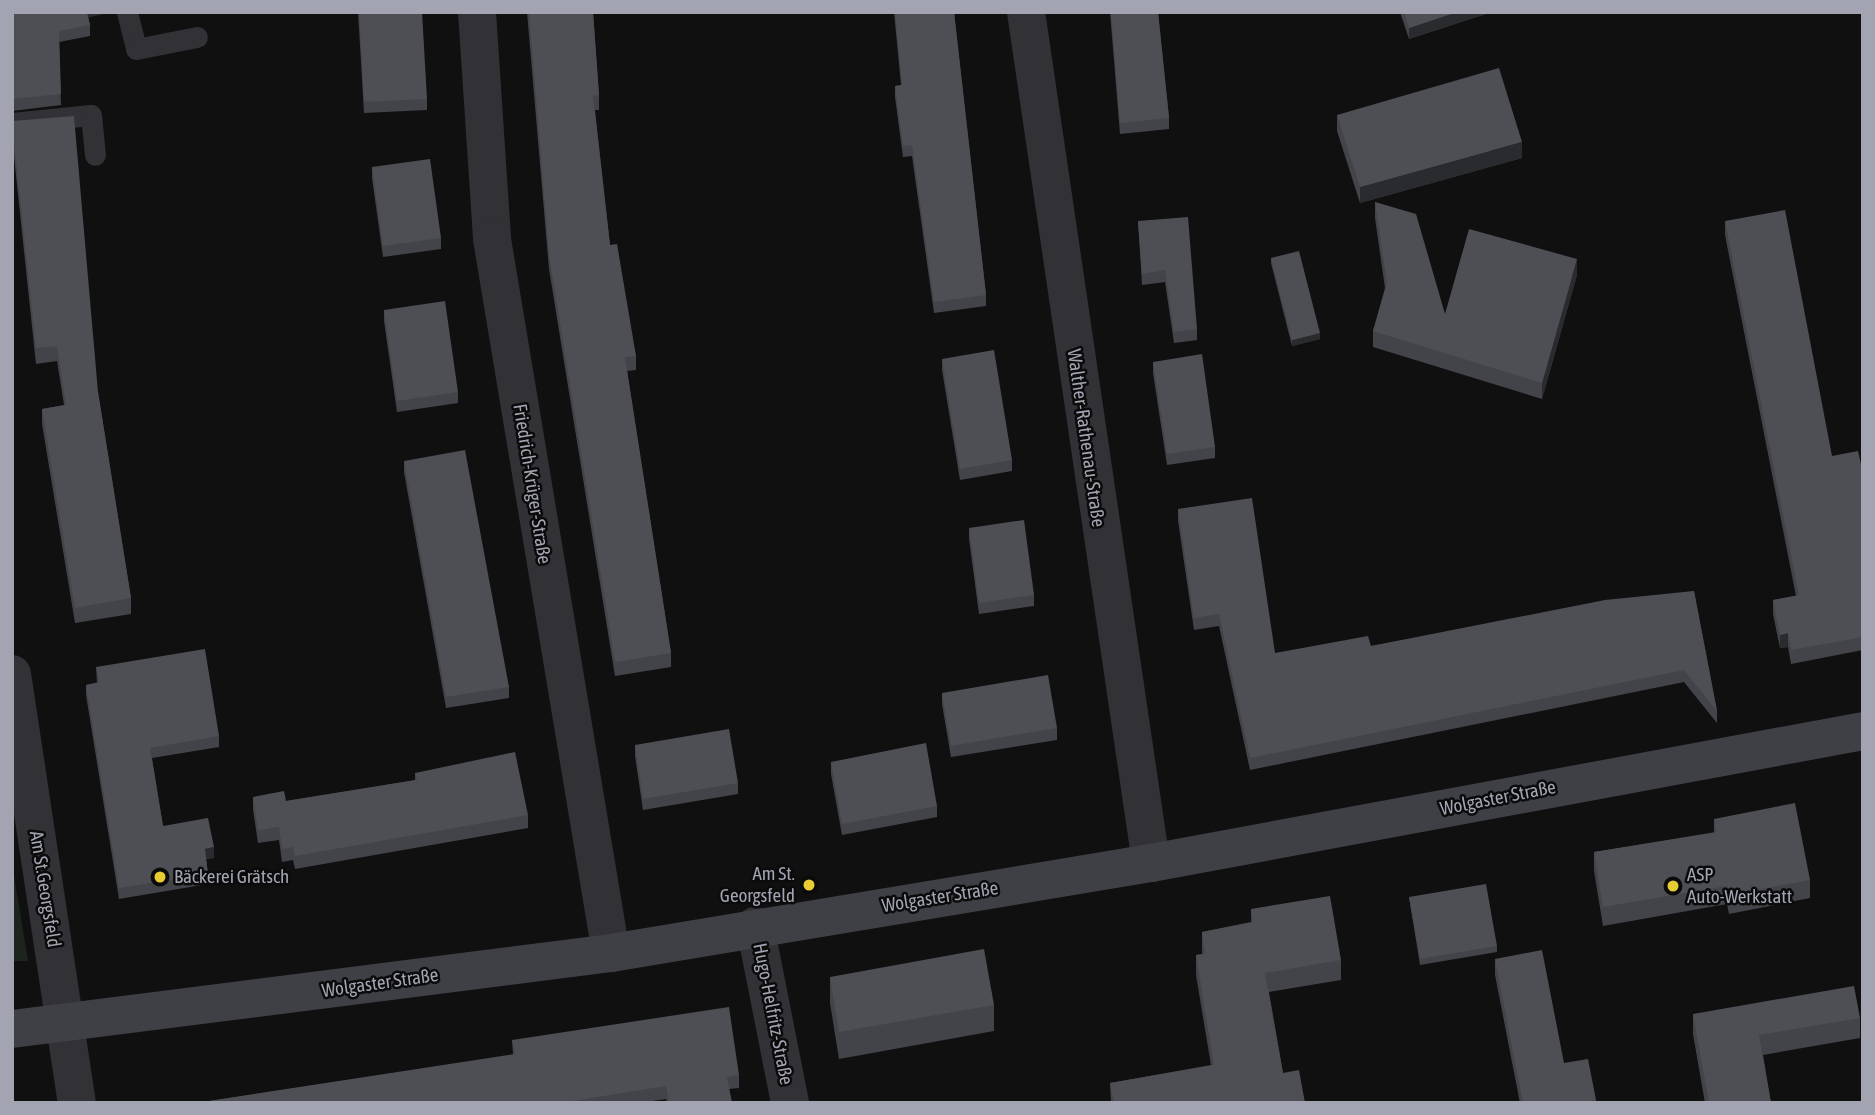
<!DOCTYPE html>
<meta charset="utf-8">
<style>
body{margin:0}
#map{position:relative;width:1875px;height:1115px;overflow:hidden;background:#101011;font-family:"Asap Condensed",sans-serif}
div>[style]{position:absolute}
.green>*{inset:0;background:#1d241e}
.service>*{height:21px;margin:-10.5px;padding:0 10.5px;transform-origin:10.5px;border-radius:10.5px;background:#313136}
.minor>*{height:38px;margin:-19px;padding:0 19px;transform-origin:19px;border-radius:19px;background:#313136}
.tertiary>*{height:38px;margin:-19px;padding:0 19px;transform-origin:19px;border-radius:19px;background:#313136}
.secondary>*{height:38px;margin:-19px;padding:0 19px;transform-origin:19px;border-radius:19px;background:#3f4046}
.wall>*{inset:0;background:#434449}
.shaded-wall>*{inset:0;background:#2a2b2e}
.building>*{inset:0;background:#4d4f54}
.dots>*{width:19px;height:19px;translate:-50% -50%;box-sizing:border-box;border:4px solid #0b0b0c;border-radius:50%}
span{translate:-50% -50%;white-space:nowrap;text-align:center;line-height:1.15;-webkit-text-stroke:5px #0b0b0c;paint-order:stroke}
.street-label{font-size:19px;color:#a2a4b1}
.poi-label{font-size:19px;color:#a2a4b1}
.right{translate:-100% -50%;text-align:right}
.left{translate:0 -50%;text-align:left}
.frame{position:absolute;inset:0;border:14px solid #a2a4b1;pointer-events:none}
</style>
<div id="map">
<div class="green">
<div style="clip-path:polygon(12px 863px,28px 961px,12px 961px)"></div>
</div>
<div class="service">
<div style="left:127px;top:12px;width:38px;rotate:76deg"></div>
<div style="left:136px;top:49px;width:62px;rotate:-11.1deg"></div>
<div style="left:12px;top:123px;width:79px;rotate:-5.8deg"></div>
<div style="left:91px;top:115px;width:40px;rotate:84.3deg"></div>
</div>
<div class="minor">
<div style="left:477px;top:12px;width:227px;rotate:86.2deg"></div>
<div style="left:492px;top:239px;width:724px;rotate:80.54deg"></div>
<div style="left:12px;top:674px;width:434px;rotate:81.4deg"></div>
<div style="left:755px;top:926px;width:180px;rotate:78.8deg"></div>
</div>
<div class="tertiary">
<div style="left:1026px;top:12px;width:860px;rotate:81.64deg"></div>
</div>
<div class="secondary">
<div style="left:12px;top:1029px;width:604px;rotate:-7.23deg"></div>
<div style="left:611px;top:953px;width:547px;rotate:-9.46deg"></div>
<div style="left:1151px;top:863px;width:724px;rotate:-10.5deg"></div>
</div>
<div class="wall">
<div style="clip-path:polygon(12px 12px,112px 12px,88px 17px,90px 25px,90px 36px,59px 42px,61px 105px,12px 111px)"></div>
<div style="clip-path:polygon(358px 12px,427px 99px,427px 110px,364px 113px)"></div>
<div style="clip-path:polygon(527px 12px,593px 12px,599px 95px,599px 110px,595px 110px,610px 245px,636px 356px,636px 370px,627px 371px,671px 653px,671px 667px,615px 676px,549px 269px)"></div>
<div style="clip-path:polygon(894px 12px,954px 12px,986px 295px,986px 306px,934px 313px,912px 156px,903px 157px,895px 97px,895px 86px,901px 85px)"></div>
<div style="clip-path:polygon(1110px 12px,1158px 12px,1169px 118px,1169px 129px,1120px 134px)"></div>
<div style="clip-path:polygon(1400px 12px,1492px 12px,1409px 39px)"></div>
<div style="clip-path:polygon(1337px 115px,1522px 158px,1360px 203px,1337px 131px)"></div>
<div style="clip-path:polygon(12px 121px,98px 392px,131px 598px,131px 614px,75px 623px,42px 424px,42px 409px,64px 405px,57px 361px,36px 364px,12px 138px)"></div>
<div style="clip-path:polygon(372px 167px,441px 238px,441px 249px,383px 257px,372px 178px)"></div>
<div style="clip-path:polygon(1375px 202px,1445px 314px,1577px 275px,1542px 399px,1373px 347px,1373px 331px,1385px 288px,1375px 218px)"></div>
<div style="clip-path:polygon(1138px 221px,1197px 329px,1197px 340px,1174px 343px,1165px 282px,1142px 285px)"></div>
<div style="clip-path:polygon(1725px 221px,1832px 456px,1863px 473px,1863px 650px,1791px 664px,1788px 647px,1780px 648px,1773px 614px,1773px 600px,1796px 596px,1725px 235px)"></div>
<div style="clip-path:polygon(1271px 258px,1320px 339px,1292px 346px,1271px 263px)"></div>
<div style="clip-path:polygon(384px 310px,458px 392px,458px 403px,397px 412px,384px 321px)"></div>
<div style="clip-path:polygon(942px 359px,1012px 460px,1012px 471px,960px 480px,942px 370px)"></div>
<div style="clip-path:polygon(1153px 362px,1215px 447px,1215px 458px,1167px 465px,1153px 373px)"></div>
<div style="clip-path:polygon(404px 461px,509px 687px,509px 698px,446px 708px,404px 472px)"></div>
<div style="clip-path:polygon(1178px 509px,1275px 653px,1371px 646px,1694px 591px,1717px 711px,1717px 723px,1684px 682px,1250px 770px,1219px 626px,1194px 630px,1178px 521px)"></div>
<div style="clip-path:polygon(969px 528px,1034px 595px,1034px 606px,979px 614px,969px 539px)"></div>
<div style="clip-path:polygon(96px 667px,219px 736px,219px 747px,152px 758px,163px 826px,214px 858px,206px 859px,208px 874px,208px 884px,119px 899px,86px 695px,86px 685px,97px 683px)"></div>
<div style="clip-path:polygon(942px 693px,1057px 728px,1057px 740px,951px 757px,942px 704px)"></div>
<div style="clip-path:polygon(635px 745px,738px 783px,738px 794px,643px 810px,635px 756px)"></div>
<div style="clip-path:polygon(831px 762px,937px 806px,937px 817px,842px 835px,831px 774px)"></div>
<div style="clip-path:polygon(415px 773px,528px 815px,528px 828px,295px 869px,293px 860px,282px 862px,279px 840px,258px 843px,253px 810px,253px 797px,286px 801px,415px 780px)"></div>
<div style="clip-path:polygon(1714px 819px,1810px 880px,1810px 898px,1729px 914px,1727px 904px,1603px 926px,1594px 871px,1594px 852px,1714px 833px)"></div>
<div style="clip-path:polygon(1409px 897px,1497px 946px,1497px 952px,1420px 965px)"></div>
<div style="clip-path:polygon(1251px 909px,1341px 960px,1341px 980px,1269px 992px,1283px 1073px,1305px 1103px,1111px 1103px,1110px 1083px,1211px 1065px,1196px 975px,1196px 955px,1202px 954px,1202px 932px,1251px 922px)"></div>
<div style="clip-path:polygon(1495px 959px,1564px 1063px,1596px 1100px,1596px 1103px,1520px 1103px,1495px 975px)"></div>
<div style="clip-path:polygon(830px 977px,994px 1005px,994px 1031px,839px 1059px,830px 1003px)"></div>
<div style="clip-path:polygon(1693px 1014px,1860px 1018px,1860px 1038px,1763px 1055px,1771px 1103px,1705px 1103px,1693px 1034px)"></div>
<div style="clip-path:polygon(512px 1040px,739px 1075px,739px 1088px,729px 1089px,732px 1103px,667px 1103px,666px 1099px,639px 1103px,196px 1103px,513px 1055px)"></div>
</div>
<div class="shaded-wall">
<div style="clip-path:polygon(86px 12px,112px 12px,86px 18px)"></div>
<div style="clip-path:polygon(1457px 12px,1492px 12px,1409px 39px,1409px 28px)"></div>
<div style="clip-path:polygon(1522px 142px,1522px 158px,1360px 203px,1360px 187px)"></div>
<div style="clip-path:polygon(1577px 259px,1577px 275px,1542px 399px,1542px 383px)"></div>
<div style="clip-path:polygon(1320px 333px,1320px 339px,1292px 346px,1292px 340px)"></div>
<div style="clip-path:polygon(1788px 633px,1788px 647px,1780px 648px,1780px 635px)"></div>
<div style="clip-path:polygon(214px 847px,214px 858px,205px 859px,205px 849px)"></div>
</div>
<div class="building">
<div style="clip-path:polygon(12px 12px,87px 12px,90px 25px,59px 31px,61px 94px,12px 99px)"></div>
<div style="clip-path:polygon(359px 12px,422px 12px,427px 99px,364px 102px)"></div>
<div style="clip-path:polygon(529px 12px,593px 12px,599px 95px,593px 96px,610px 245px,617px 244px,636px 356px,625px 357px,671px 653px,615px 662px,549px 255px)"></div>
<div style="clip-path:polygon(895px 12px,954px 12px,986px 295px,934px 302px,912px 145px,903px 146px,895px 86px,902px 85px)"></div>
<div style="clip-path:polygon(1111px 12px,1158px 12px,1169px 118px,1120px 123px)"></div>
<div style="clip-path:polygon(1404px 12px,1457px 12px,1409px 28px)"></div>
<div style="clip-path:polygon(1499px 68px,1522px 142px,1360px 187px,1337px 115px)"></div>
<div style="clip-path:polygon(74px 116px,98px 392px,131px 598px,75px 608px,42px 409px,66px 405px,57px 346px,36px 348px,12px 122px,12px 121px)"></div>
<div style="clip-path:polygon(430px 159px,441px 238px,383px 246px,372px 167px)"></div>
<div style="clip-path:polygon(1375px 202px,1416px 214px,1445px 314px,1469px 229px,1577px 259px,1542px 383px,1373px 331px,1387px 283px)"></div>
<div style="clip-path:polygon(1785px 210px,1832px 456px,1858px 451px,1863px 473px,1863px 637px,1791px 650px,1788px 633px,1780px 635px,1773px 600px,1799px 595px,1725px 221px)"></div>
<div style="clip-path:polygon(1188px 217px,1197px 329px,1174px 332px,1165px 270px,1142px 274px,1138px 221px)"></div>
<div style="clip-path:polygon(1299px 251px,1320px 333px,1292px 340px,1271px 258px)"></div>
<div style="clip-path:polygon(445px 301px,458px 392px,397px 401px,384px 310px)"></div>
<div style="clip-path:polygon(994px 350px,1012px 460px,960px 469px,942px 359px)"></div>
<div style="clip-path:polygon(1202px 354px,1215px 447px,1167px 454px,1153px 362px)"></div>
<div style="clip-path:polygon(465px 450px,509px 687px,446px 697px,404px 461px)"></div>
<div style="clip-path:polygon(1252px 498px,1275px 653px,1368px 636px,1371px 646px,1605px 600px,1694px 591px,1717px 711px,1684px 670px,1250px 758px,1219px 614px,1194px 618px,1178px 509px)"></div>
<div style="clip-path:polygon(1024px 520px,1034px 595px,979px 603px,969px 528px)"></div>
<div style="clip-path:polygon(205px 649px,219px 736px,150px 748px,163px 826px,208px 818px,214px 847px,205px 849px,208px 874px,119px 888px,86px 685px,99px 682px,96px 667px)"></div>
<div style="clip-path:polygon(1048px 675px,1057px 728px,951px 746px,942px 693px)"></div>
<div style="clip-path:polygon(729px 729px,738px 783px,643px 799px,635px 745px)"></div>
<div style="clip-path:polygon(926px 743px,937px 806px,842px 824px,831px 762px)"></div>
<div style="clip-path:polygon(515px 752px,528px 815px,295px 856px,293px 847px,282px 849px,279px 827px,258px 830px,253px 797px,284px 791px,286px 801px,417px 780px,415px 773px)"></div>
<div style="clip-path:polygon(1795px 803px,1810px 880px,1729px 895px,1727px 886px,1603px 907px,1594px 852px,1716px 832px,1714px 819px)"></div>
<div style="clip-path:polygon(1486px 884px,1497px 946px,1420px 959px,1409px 897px)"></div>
<div style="clip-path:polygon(1330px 896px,1341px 960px,1265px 973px,1283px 1073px,1299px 1070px,1305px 1103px,1114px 1103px,1110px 1083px,1214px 1065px,1196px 955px,1205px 954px,1202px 932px,1253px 922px,1251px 909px)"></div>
<div style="clip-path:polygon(984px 949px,994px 1005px,839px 1032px,830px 977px)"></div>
<div style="clip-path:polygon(1542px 950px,1564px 1063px,1588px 1059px,1596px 1100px,1579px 1103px,1523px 1103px,1495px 959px)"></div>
<div style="clip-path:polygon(1854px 986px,1860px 1018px,1759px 1035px,1771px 1103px,1709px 1103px,1693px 1014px)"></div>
<div style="clip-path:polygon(729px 1007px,739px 1075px,727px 1077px,732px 1103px,669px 1103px,666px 1086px,560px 1103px,196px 1103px,515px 1054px,512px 1040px)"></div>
</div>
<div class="dots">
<div style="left:160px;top:877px;background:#e7cc33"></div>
<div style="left:809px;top:885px;background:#e7cc33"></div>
<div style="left:1673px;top:886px;background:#e7cc33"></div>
</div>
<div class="street-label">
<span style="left:1086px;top:438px;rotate:82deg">Walther-Rathenau-Straße</span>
<span style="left:532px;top:484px;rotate:81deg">Friedrich-Krüger-Straße</span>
<span style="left:1498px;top:798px;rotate:-11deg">Wolgaster Straße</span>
<span style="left:45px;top:889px;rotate:81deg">Am St.Georgsfeld</span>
<span style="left:940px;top:897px;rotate:-9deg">Wolgaster Straße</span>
<span style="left:380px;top:983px;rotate:-8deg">Wolgaster Straße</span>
<span style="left:773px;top:1014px;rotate:79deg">Hugo-Helfritz-Straße</span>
</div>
<div class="poi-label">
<span class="right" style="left:795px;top:885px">Am St.<br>Georgsfeld</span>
<span class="left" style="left:1687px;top:886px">ASP<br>Auto-Werkstatt</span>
<span class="left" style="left:174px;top:877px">Bäckerei Grätsch</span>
</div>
<div class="frame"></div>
</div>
